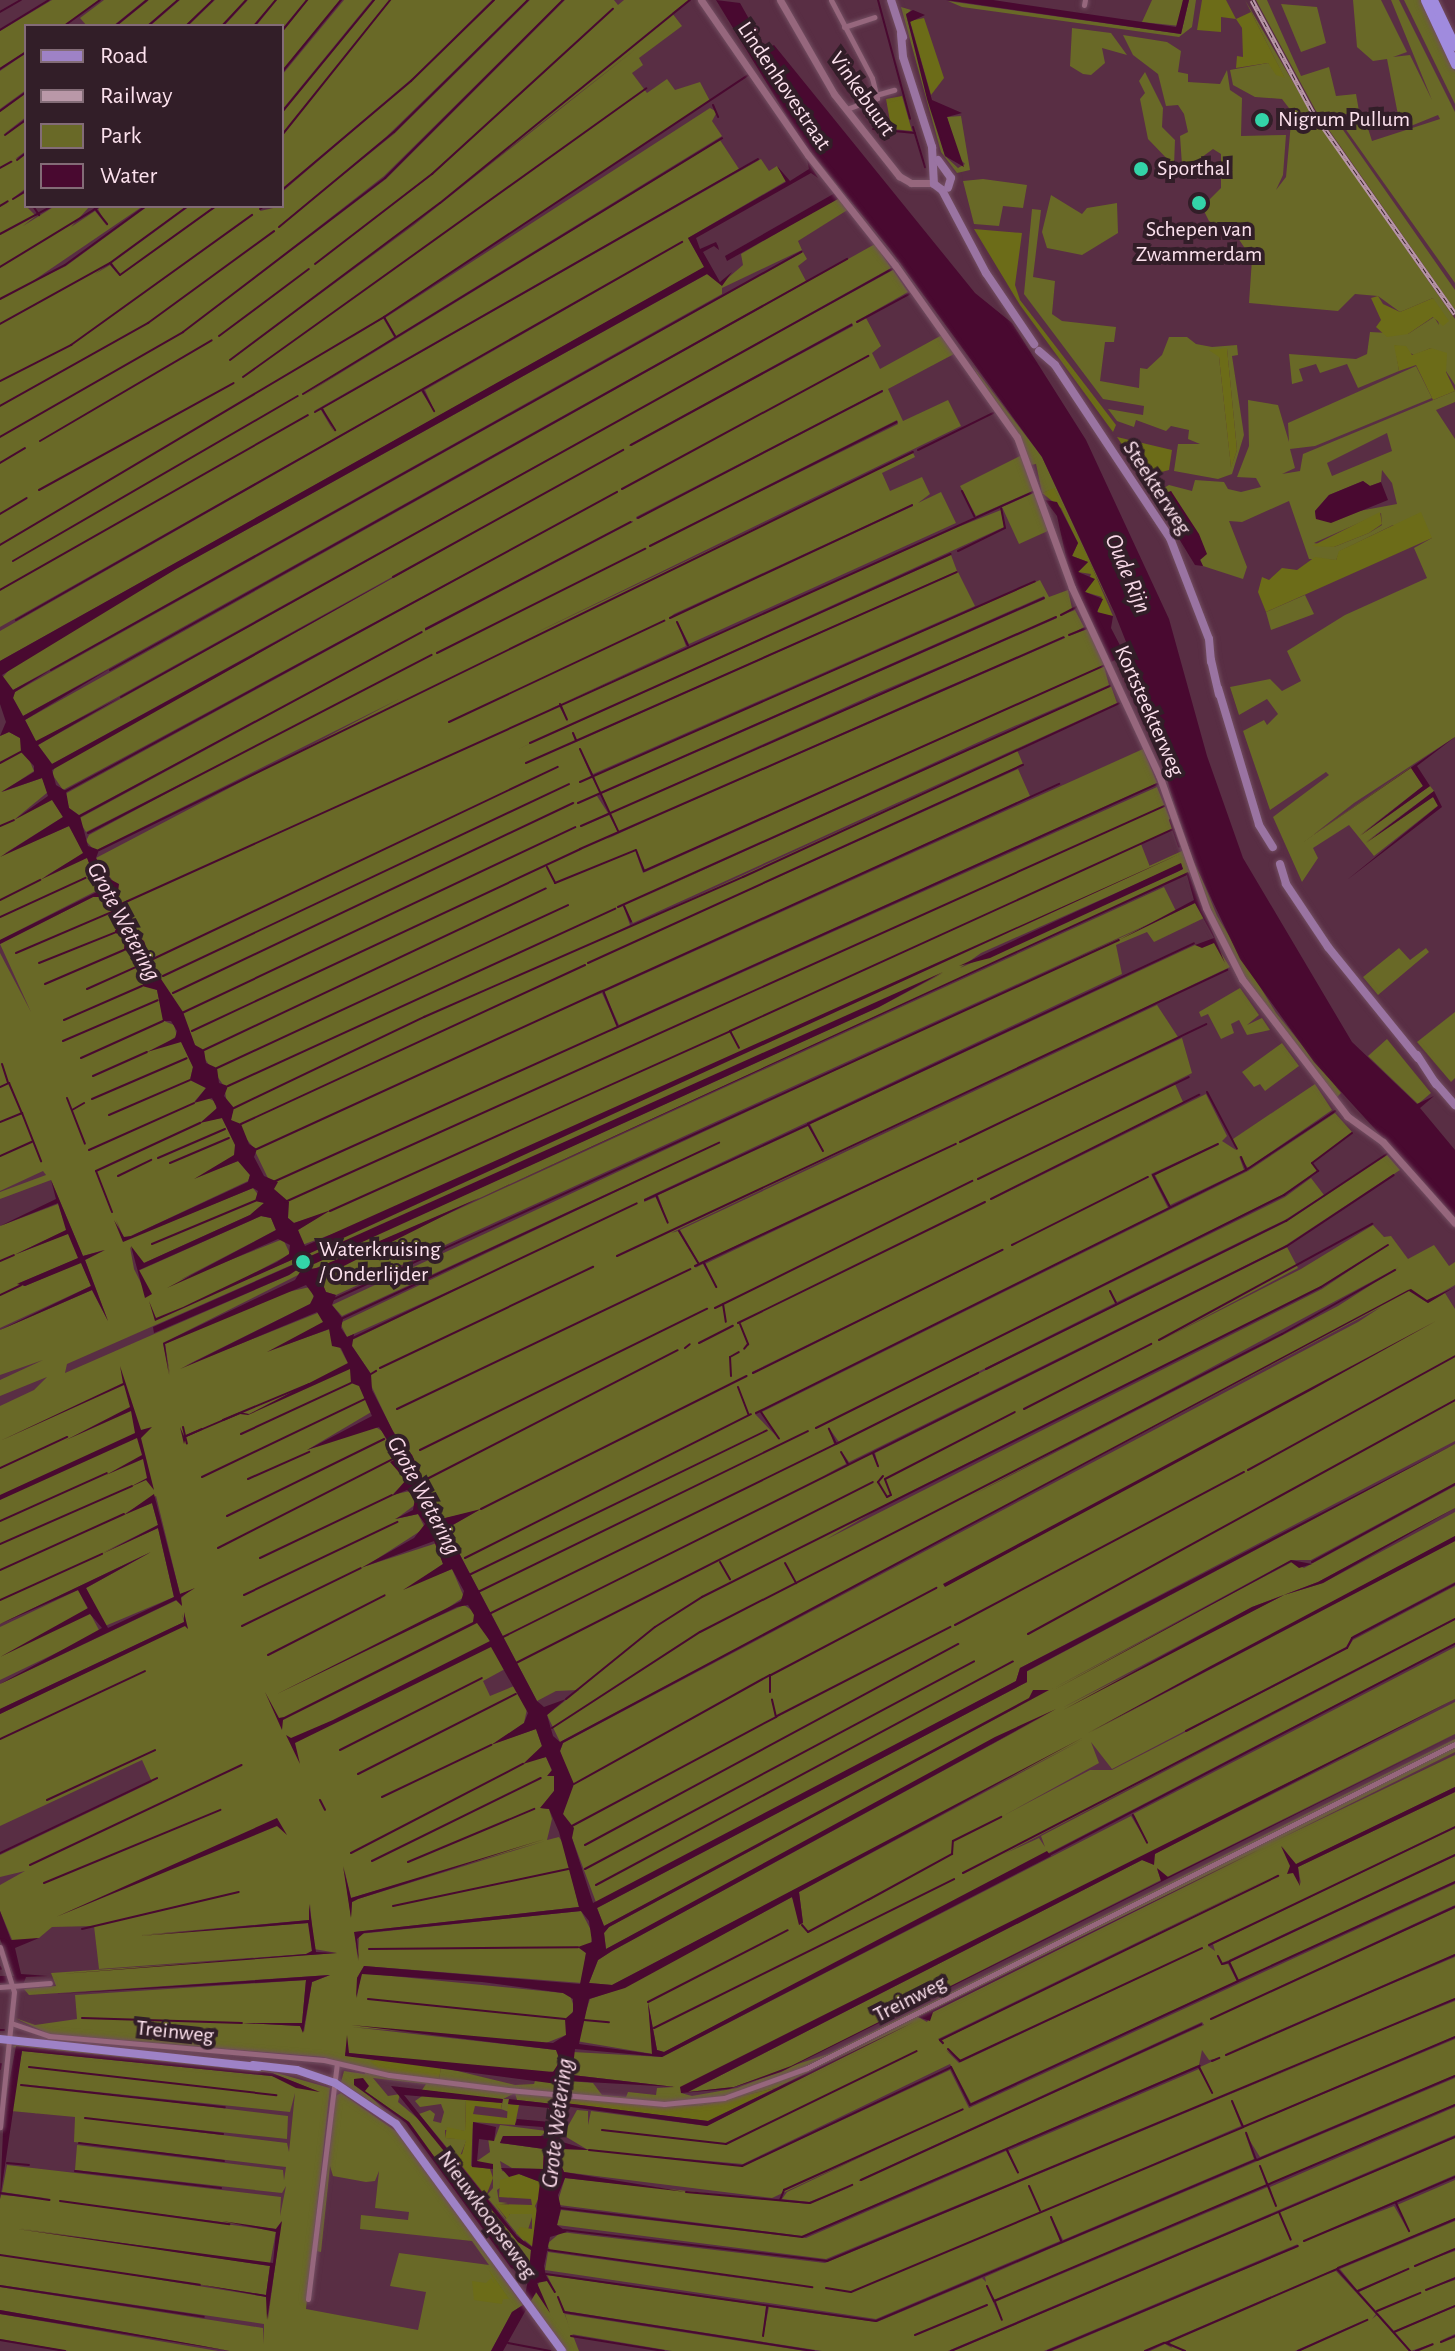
<!DOCTYPE html>
<style>
body{margin:0}
#map{position:relative;width:1455px;height:2351px;overflow:hidden;background:#592e44;font-family:"Alegreya Sans",sans-serif}
div>[style]{position:absolute}
.green>*{inset:0;background:#696927}
.forest>*{inset:0;background:#6c6c18}
.water>*{inset:0;background:#490930}
.stream>*{height:2px;margin:-1px;padding:0 1px;transform-origin:1px;border-radius:1px;background:#490930}
.roads{filter:drop-shadow(0 0 2px #724e61) drop-shadow(0 0 2px #724e61)}
.minor>*{height:5px;margin:-2.5px;padding:0 2.5px;transform-origin:2.5px;border-radius:2.5px;background:#96677d}
.tertiary>*{height:7px;margin:-3.5px;padding:0 3.5px;transform-origin:3.5px;border-radius:3.5px;background:#96677d}
.secondary>*{height:8px;margin:-4px;padding:0 4px;transform-origin:4px;border-radius:4px;background:#9a74a2}
.primary>*{height:8px;margin:-4px;padding:0 4px;transform-origin:4px;border-radius:4px;background:#9e82c6}
.trunk>*{height:9px;margin:-4.5px;padding:0 4.5px;transform-origin:4.5px;border-radius:4.5px;background:#a08bde}
.rail>*{height:5px;margin-top:-2.5px;transform-origin:0;background:repeating-linear-gradient(90deg,#321e28 0 6px,#b998a8 0 12px);box-sizing:border-box;border-block:2px solid #b998a8}
.dots>*{width:22px;height:22px;translate:-50% -50%;box-sizing:border-box;border:4px solid #321e28;border-radius:50%}
span{translate:-50% -50%;white-space:nowrap;text-align:center;line-height:1.15;-webkit-text-stroke:8px #321e28;paint-order:stroke}
.street-label{font-size:22px;color:#fce1ed}
.poi-label{font-size:22px;color:#fce1ed}
.left{translate:0 -50%;text-align:left}
.water-label{font-size:24px;color:#f9d9e8;font-style:italic}
.legend{position:absolute;left:24px;top:24px;width:260px;height:184px;box-sizing:border-box;background:#321e28;border:2px solid #836c77;margin:0;padding:10px 14px;list-style:none;font-size:24px;color:#fce1ed}
.legend li{display:flex;align-items:center;gap:16px;height:40px}
.legend b{width:40px;border:2px solid #836c77}
</style>
<div id="map">
<div class="green">
<div style="clip-path:polygon(52px 0,99px 0,63px 26px,26px 26px,26px 51px,0 68px,0 31px)"></div>
<div style="clip-path:polygon(104px 0,145px 0,113px 26px,87px 26px,80px 18px)"></div>
<div style="clip-path:polygon(149px 0,177px 0,146px 26px,117px 26px)"></div>
<div style="clip-path:polygon(180px 0,212px 0,185px 26px,150px 26px)"></div>
<div style="clip-path:polygon(215px 0,245px 0,221px 26px,188px 26px)"></div>
<div style="clip-path:polygon(248px 0,275px 0,253px 26px,224px 26px)"></div>
<div style="clip-path:polygon(277px 0,306px 0,282px 29px,256px 26px)"></div>
<div style="clip-path:polygon(308px 0,340px 0,282px 71px,282px 32px)"></div>
<div style="clip-path:polygon(344px 0,372px 0,282px 110px,282px 75px)"></div>
<div style="clip-path:polygon(375px 0,492px 0,415px 76px,282px 189px,282px 136px,299px 115px,282px 134px,282px 113px)"></div>
<div style="clip-path:polygon(evenodd,495px 0,527px 0,386px 137px,277px 228px,394px 134px,530px 0,562px 0,384px 176px,201px 319px,386px 179px,565px 0,614px 0,618px 5px,624px 0,689px 0,672px 13px,682px 26px,639px 58px,643px 65px,632px 73px,647px 93px,667px 79px,675px 90px,700px 82px,710px 101px,348px 340px,383px 318px,394px 337px,303px 396px,720px 140px,739px 169px,314px 411px,321px 410px,334px 432px,323px 408px,761px 159px,769px 171px,777px 166px,786px 181px,688px 238px,705px 267px,0 661px,0 631px,421px 391px,435px 412px,425px 390px,683px 242px,0 627px,0 207px,9px 202px,0 205px,0 112px,26px 93px,26px 117px,3px 135px,26px 121px,26px 151px,15px 159px,26px 155px,26px 188px,12px 199px,24px 193px,26px 206px,36px 216px,23px 226px,55px 206px,90px 206px,71px 227px,95px 211px,107px 226px,98px 209px,102px 206px,143px 206px,27px 285px,66px 266px,148px 206px,187px 206px,95px 274px,110px 265px,117px 273px,112px 263px,190px 206px,215px 206px,120px 275px,217px 206px,262px 206px,260px 211px,282px 206px,282px 192px,416px 77px,495px 0,614px 9px,432px 175px,314px 265px,431px 174px,614px 9px,495px 0,637px 48px,414px 225px,229px 361px,413px 224px,637px 48px)"></div>
<div style="clip-path:polygon(1152px 0,1183px 0,1180px 26px,1142px 22px)"></div>
<div style="clip-path:polygon(1189px 0,1196px 0,1192px 27px,1179px 37px,962px 7px,948px 1px,1181px 34px)"></div>
<div style="clip-path:polygon(1245px 0,1313px 116px,1455px 319px,1455px 385px,1431px 348px,1414px 355px,1395px 345px,1399px 371px,1358px 388px,1347px 364px,1320px 373px,1316px 364px,1299px 369px,1303px 381px,1292px 384px,1289px 354px,1356px 359px,1367px 354px,1370px 332px,1408px 334px,1434px 317px,1439px 325px,1433px 298px,1400px 312px,1378px 296px,1355px 294px,1338px 311px,1249px 303px,1252px 259px,1238px 238px,1209px 221px,1202px 207px,1221px 188px,1221px 154px,1213px 149px,1194px 163px,1182px 165px,1180px 136px,1188px 132px,1184px 114px,1178px 105px,1166px 106px,1158px 74px,1133px 55px,1123px 35px,1167px 42px,1181px 51px,1178px 72px,1188px 74px,1188px 82px,1220px 84px,1227px 70px,1230px 90px,1242px 98px,1241px 136px,1286px 135px,1283px 175px,1276px 190px,1286px 177px,1292px 112px,1282px 99px,1255px 97px,1233px 85px,1230px 70px,1268px 63px,1284px 77px)"></div>
<div style="clip-path:polygon(1256px 0,1267px 0,1301px 76px,1329px 67px,1336px 96px,1356px 94px,1359px 111px,1334px 117px,1455px 290px,1455px 310px,1317px 113px)"></div>
<div style="clip-path:polygon(1353px 0,1381px 0,1407px 52px,1393px 57px,1410px 55px,1432px 100px,1391px 0,1399px 0,1455px 112px,1455px 283px,1342px 124px,1365px 119px,1372px 141px,1440px 119px,1438px 115px,1401px 130px,1387px 59px,1373px 61px,1357px 47px)"></div>
<div style="clip-path:polygon(1404px 0,1421px 0,1455px 71px,1455px 104px)"></div>
<div style="clip-path:polygon(1281px 4px,1317px 7px,1326px 43px,1301px 52px)"></div>
<div style="clip-path:polygon(901px 7px,911px 10px,906px 15px,945px 156px,958px 168px,965px 164px,957px 156px,947px 117px,961px 116px,970px 170px,957px 173px,941px 152px)"></div>
<div style="clip-path:polygon(1072px 28px,1111px 33px,1127px 55px,1102px 48px,1105px 63px,1091px 75px,1083px 74px,1070px 66px)"></div>
<div style="clip-path:polygon(26px 53px,26px 90px,0 109px,0 71px)"></div>
<div style="clip-path:polygon(1145px 72px,1163px 108px,1162px 127px,1175px 140px,1174px 166px,1148px 139px,1140px 99px,1145px 93px,1139px 81px)"></div>
<div style="clip-path:polygon(710px 108px,717px 112px,712px 121px,722px 136px,396px 336px,385px 318px)"></div>
<div style="clip-path:polygon(983px 179px,1027px 185px,1023px 208px,1003px 206px,999px 226px,974px 224px,963px 181px)"></div>
<div style="clip-path:polygon(1051px 195px,1082px 214px,1087px 208px,1117px 203px,1118px 233px,1082px 255px,1047px 248px,1042px 232px)"></div>
<div style="clip-path:polygon(839px 197px,849px 209px,798px 241px,802px 250px,722px 288px,722px 294px,13px 690px,1px 679px,17px 661px,176px 569px,707px 274px,722px 283px,743px 265px,741px 254px)"></div>
<div style="clip-path:polygon(evenodd,1032px 209px,1041px 210px,1033px 277px,1055px 281px,1052px 314px,1062px 321px,1116px 327px,1114px 342px,1105px 342px,1100px 381px,1139px 388px,1140px 368px,1147px 369px,1162px 355px,1169px 337px,1187px 337px,1196px 344px,1212px 347px,1237px 345px,1238px 355px,1232px 356px,1244px 435px,1232px 474px,1218px 479px,1174px 471px,1178px 444px,1200px 444px,1188px 439px,1189px 430px,1171px 426px,1166px 431px,1136px 420px,1134px 427px,1117px 421px,1108px 409px,1143px 415px,1144px 406px,1103px 399px,1024px 294px,1032px 209px,1227px 349px,1237px 450px,1231px 467px,1219px 357px,1227px 349px)"></div>
<div style="clip-path:polygon(evenodd,875px 244px,891px 268px,644px 406px,893px 270px,908px 292px,855px 322px,866px 318px,881px 346px,872px 353px,880px 369px,942px 335px,954px 354px,888px 389px,903px 421px,948px 400px,961px 426px,527px 637px,913px 453px,915px 457px,882px 473px,890px 491px,922px 477px,930px 494px,918px 503px,941px 492px,956px 523px,689px 644px,677px 621px,686px 646px,550px 709px,559px 706px,568px 722px,561px 704px,958px 527px,1001px 510px,1004px 527px,516px 750px,951px 555px,957px 571px,577px 740px,572px 732px,575px 741px,567px 746px,958px 572px,975px 606px,593px 774px,579px 748px,591px 776px,588px 778px,592px 777px,598px 789px,594px 776px,1040px 580px,1049px 597px,1068px 590px,1072px 608px,1060px 616px,1075px 610px,1084px 627px,1068px 636px,1088px 629px,1104px 665px,645px 870px,635px 850px,643px 873px,1104px 666px,1109px 685px,994px 735px,639px 899px,1111px 686px,1117px 703px,633px 923px,623px 905px,630px 925px,583px 948px,1017px 750px,1023px 764px,588px 963px,1018px 769px,1030px 796px,584px 1000px,602px 993px,617px 1026px,609px 1032px,1157px 787px,1174px 829px,1141px 844px,1150px 867px,371px 1220px,302px 1245px,298px 1230px,325px 1213px,294px 1223px,288px 1218px,288px 1202px,276px 1195px,253px 1147px,231px 1120px,233px 1108px,227px 1103px,224px 1086px,195px 1045px,117px 900px,115px 884px,96px 858px,399px 699px,95px 851px,86px 841px,89px 835px,232px 758px,86px 832px,78px 819px,423px 632px,79px 815px,69px 808px,65px 794px,619px 491px,63px 790px,52px 774px,55px 767px,567px 481px,52px 764px,38px 745px,626px 416px,36px 742px,25px 720px,875px 244px,852px 323px,853px 326px,629px 446px,629px 445px,852px 323px,875px 244px,883px 390px,883px 392px,636px 519px,636px 517px,883px 390px,875px 244px,897px 420px,898px 424px,649px 546px,650px 545px,897px 420px,875px 244px,913px 504px,913px 506px,669px 618px,674px 614px,913px 504px,875px 244px,633px 521px,633px 522px,425px 631px,425px 628px,633px 521px,875px 244px,1044px 596px,1045px 599px,601px 794px,619px 832px,648px 820px,607px 839px,618px 832px,609px 815px,580px 827px,608px 813px,597px 796px,600px 793px,1044px 596px,875px 244px,1057px 617px,1057px 618px,619px 809px,877px 693px,1057px 617px,875px 244px,1065px 637px,1065px 638px,650px 819px,930px 694px,1065px 637px)"></div>
<div style="clip-path:polygon(803px 252px,807px 259px,798px 266px,806px 281px,23px 716px,13px 698px,15px 692px)"></div>
<div style="clip-path:polygon(972px 365px,1042px 457px,1115px 615px,1054px 489px,1042px 493px,1036px 464px,1031px 465px)"></div>
<div style="clip-path:polygon(evenodd,1416px 366px,1432px 398px,1315px 446px,1290px 449px,1295px 468px,1282px 474px,1300px 471px,1303px 454px,1455px 391px,1455px 402px,1436px 410px,1455px 439px,1455px 737px,1354px 803px,1313px 835px,1411px 767px,1423px 786px,1360px 835px,1430px 786px,1434px 791px,1366px 842px,1433px 797px,1440px 804px,1374px 856px,1349px 825px,1313px 848px,1318px 858px,1302px 882px,1273px 817px,1329px 775px,1326px 772px,1270px 810px,1243px 731px,1264px 720px,1267px 725px,1278px 714px,1267px 699px,1239px 715px,1230px 687px,1270px 679px,1282px 691px,1301px 681px,1287px 651px,1345px 615px,1427px 578px,1414px 548px,1432px 538px,1393px 525px,1340px 551px,1336px 560px,1309px 559px,1289px 501px,1242px 522px,1229px 521px,1247px 567px,1243px 579px,1203px 566px,1171px 491px,1160px 496px,1158px 491px,1169px 485px,1192px 491px,1195px 480px,1224px 482px,1228px 489px,1241px 492px,1261px 487px,1256px 478px,1237px 477px,1249px 446px,1248px 400px,1278px 405px,1289px 442px,1288px 423px,1416px 366px,1387px 433px,1392px 451px,1332px 476px,1327px 463px,1387px 433px,1416px 366px,1382px 470px,1392px 483px,1397px 504px,1316px 519px,1315px 511px,1329px 495px,1363px 481px,1370px 486px,1381px 482px,1382px 470px,1416px 366px,1381px 513px,1382px 525px,1369px 533px,1334px 547px,1314px 543px,1381px 513px)"></div>
<div style="clip-path:polygon(1022px 455px,1035px 490px,976px 516px,960px 486px)"></div>
<div style="clip-path:polygon(1036px 492px,1050px 530px,1019px 544px,1002px 507px)"></div>
<div style="clip-path:polygon(1305px 595px,1314px 614px,1271px 630px,1266px 612px)"></div>
<div style="clip-path:polygon(9px 732px,20px 738px,34px 771px,2px 792px,42px 778px,48px 792px,15px 819px,52px 799px,63px 817px,4px 854px,69px 826px,84px 853px,44px 877px,87px 857px,98px 890px,0 940px,0 736px)"></div>
<div style="clip-path:polygon(1143px 749px,1157px 783px,619px 1025px,604px 992px)"></div>
<div style="clip-path:polygon(1176px 816px,1217px 916px,1276px 1013px,1341px 1093px,1335px 1099px,1251px 990px,1210px 912px)"></div>
<div style="clip-path:polygon(evenodd,1184px 850px,1190px 872px,482px 1197px,337px 1260px,313px 1269px,306px 1264px,305px 1254px,351px 1232px,1184px 850px,1181px 864px,1183px 869px,1177px 872px,960px 968px,981px 953px,1181px 864px,1184px 850px,943px 973px,879px 1007px,418px 1216px,307px 1259px,943px 973px)"></div>
<div style="clip-path:polygon(1164px 887px,1176px 911px,1162px 918px,336px 1295px,326px 1292px,321px 1281px,323px 1273px,393px 1239px)"></div>
<div style="clip-path:polygon(evenodd,93px 897px,106px 897px,114px 910px,119px 923px,115px 932px,125px 935px,125px 949px,138px 955px,137px 966px,148px 972px,145px 984px,157px 990px,164px 1021px,174px 1025px,177px 1036px,158px 1048px,181px 1041px,193px 1067px,190px 1080px,206px 1088px,194px 1102px,208px 1098px,216px 1102px,216px 1112px,204px 1121px,222px 1118px,235px 1144px,235px 1155px,202px 1175px,238px 1161px,250px 1175px,248px 1181px,131px 1236px,124px 1238px,116px 1220px,123px 1241px,253px 1188px,264px 1203px,250px 1215px,144px 1263px,130px 1247px,134px 1269px,147px 1295px,151px 1294px,138px 1271px,261px 1216px,271px 1218px,276px 1230px,180px 1280px,283px 1239px,290px 1254px,226px 1288px,296px 1258px,304px 1272px,163px 1343px,170px 1375px,165px 1344px,274px 1295px,310px 1287px,315px 1301px,310px 1304px,185px 1366px,320px 1312px,324px 1322px,276px 1348px,330px 1329px,373px 1411px,307px 1450px,374px 1426px,382px 1431px,396px 1459px,391px 1462px,406px 1481px,392px 1495px,410px 1491px,416px 1504px,396px 1519px,418px 1514px,425px 1528px,366px 1566px,437px 1543px,443px 1564px,414px 1584px,452px 1569px,464px 1597px,430px 1620px,464px 1605px,473px 1611px,505px 1669px,483px 1681px,490px 1696px,514px 1686px,527px 1709px,524px 1723px,495px 1743px,536px 1729px,542px 1746px,529px 1761px,546px 1757px,552px 1771px,549px 1776px,554px 1775px,554px 1791px,541px 1808px,549px 1809px,552px 1819px,547px 1840px,559px 1837px,564px 1845px,579px 1907px,355px 1932px,356px 1947px,358px 1959px,359px 1934px,581px 1911px,593px 1934px,591px 1943px,579px 1948px,586px 1953px,582px 1983px,364px 1966px,357px 1978px,357px 1997px,361px 1973px,563px 1993px,570px 1995px,574px 2007px,566px 2035px,546px 2043px,352px 2027px,556px 2050px,560px 2057px,556px 2071px,535px 2074px,421px 2061px,348px 2053px,348px 2048px,345px 2054px,384px 2059px,371px 2061px,439px 2079px,441px 2067px,515px 2085px,534px 2084px,536px 2078px,557px 2084px,559px 2097px,553px 2104px,517px 2100px,515px 2093px,503px 2099px,509px 2099px,509px 2112px,501px 2109px,503px 2100px,422px 2090px,426px 2084px,373px 2078px,388px 2096px,400px 2094px,398px 2102px,423px 2123px,518px 2242px,531px 2250px,530px 2269px,516px 2267px,524px 2263px,509px 2256px,512px 2264px,409px 2122px,366px 2092px,386px 2112px,341px 2082px,344px 2071px,365px 2074px,365px 2069px,323px 2057px,49px 2034px,15px 2018px,35px 2025px,77px 2019px,75px 1995px,306px 1980px,302px 2023px,243px 2023px,300px 2026px,304px 2032px,312px 1982px,330px 1975px,29px 1995px,24px 1989px,56px 1986px,51px 1973px,337px 1953px,314px 1949px,310px 1904px,309px 1920px,140px 1935px,309px 1923px,312px 1951px,306px 1954px,99px 1969px,94px 1926px,52px 1927px,39px 1938px,13px 1942px,0 1911px,0 1885px,25px 1871px,0 1877px,0 1855px,152px 1782px,142px 1760px,0 1826px,0 1714px,185px 1625px,188px 1629px,182px 1614px,184px 1622px,0 1709px,0 1684px,177px 1600px,182px 1605px,180px 1599px,189px 1591px,180px 1594px,156px 1496px,124px 1514px,152px 1503px,158px 1525px,102px 1553px,158px 1528px,174px 1597px,105px 1626px,86px 1588px,151px 1552px,0 1624px,0 1406px,34px 1390px,47px 1377px,0 1396px,0 1380px,43px 1360px,0 1375px,0 1330px,92px 1290px,108px 1321px,85px 1260px,104px 1250px,83px 1256px,51px 1180px,0 1199px,0 1192px,46px 1175px,43px 1171px,0 1191px,0 953px,31px 1012px,0 944px,93px 897px,296px 1263px,298px 1269px,289px 1275px,65px 1373px,67px 1364px,296px 1263px,93px 897px,545px 1841px,358px 1899px,352px 1902px,351px 1917px,344px 1868px,351px 1898px,545px 1841px)"></div>
<div style="clip-path:polygon(evenodd,1195px 903px,1204px 918px,1154px 942px,1147px 932px,1116px 945px,1122px 974px,644px 1199px,644px 1202px,656px 1197px,668px 1224px,658px 1195px,808px 1126px,824px 1152px,810px 1124px,1195px 945px,1214px 942px,1230px 967px,671px 1233px,678px 1231px,698px 1264px,695px 1268px,703px 1264px,717px 1289px,705px 1264px,956px 1144px,699px 1263px,680px 1230px,1157px 1005px,1178px 1037px,959px 1142px,1182px 1038px,1192px 1073px,1016px 1161px,1175px 1084px,1183px 1102px,995px 1198px,1206px 1094px,1227px 1136px,1222px 1141px,1236px 1150px,1233px 1139px,1315px 1084px,1332px 1110px,1248px 1168px,1239px 1156px,1244px 1170px,1170px 1205px,1155px 1175px,1219px 1143px,1151px 1174px,1168px 1208px,755px 1414px,780px 1440px,762px 1412px,1248px 1171px,1335px 1113px,1352px 1132px,1312px 1163px,1317px 1171px,1282px 1195px,814px 1429px,1285px 1197px,1311px 1178px,1324px 1195px,1285px 1220px,1117px 1302px,1109px 1290px,1115px 1303px,839px 1442px,829px 1428px,834px 1444px,828px 1448px,1286px 1222px,1387px 1155px,1400px 1170px,1283px 1247px,849px 1462px,841px 1451px,846px 1464px,825px 1475px,872px 1454px,879px 1469px,875px 1453px,1287px 1247px,1298px 1268px,1158px 1342px,1301px 1269px,1373px 1225px,1384px 1237px,1391px 1236px,1408px 1259px,1434px 1245px,1449px 1266px,1455px 1262px,1455px 1285px,1427px 1301px,1415px 1295px,1428px 1303px,1445px 1293px,1455px 1309px,1455px 1441px,1020px 1668px,1016px 1681px,597px 1905px,563px 1814px,570px 1782px,560px 1751px,563px 1743px,1358px 1322px,1381px 1307px,560px 1742px,547px 1715px,579px 1690px,556px 1691px,537px 1701px,449px 1534px,451px 1526px,477px 1511px,441px 1519px,412px 1455px,392px 1430px,369px 1381px,371px 1374px,352px 1346px,352px 1340px,503px 1267px,347px 1337px,340px 1323px,720px 1142px,342px 1316px,332px 1305px,1195px 903px,1389px 1244px,1322px 1289px,825px 1540px,894px 1500px,1321px 1286px,1389px 1244px,1195px 903px,1004px 1249px,1004px 1250px,752px 1374px,752px 1372px,1004px 1249px,1195px 903px,1399px 1267px,1338px 1306px,1283px 1335px,971px 1496px,1399px 1267px,1195px 903px,1386px 1349px,946px 1586px,944px 1584px,1268px 1412px,1386px 1349px)"></div>
<div style="clip-path:polygon(1399px 948px,1410px 960px,1426px 948px,1429px 952px,1378px 995px,1363px 977px)"></div>
<div style="clip-path:polygon(1240px 988px,1259px 1015px,1247px 1025px,1262px 1018px,1270px 1030px,1247px 1035px,1239px 1020px,1231px 1024px,1234px 1033px,1221px 1039px,1208px 1014px,1201px 1017px,1199px 1012px)"></div>
<div style="clip-path:polygon(1455px 1012px,1455px 1078px,1451px 1082px,1417px 1042px)"></div>
<div style="clip-path:polygon(1387px 1039px,1431px 1093px,1418px 1104px,1368px 1056px)"></div>
<div style="clip-path:polygon(1282px 1043px,1299px 1066px,1265px 1091px,1260px 1084px,1254px 1087px,1242px 1072px)"></div>
<div style="clip-path:polygon(58px 1204px,67px 1230px,16px 1254px,69px 1233px,79px 1258px,19px 1283px,25px 1286px,81px 1262px,91px 1286px,0 1328px,0 1226px)"></div>
<div style="clip-path:polygon(1455px 1444px,1455px 1483px,1311px 1560px,1291px 1560px,1052px 1689px,1292px 1562px,1304px 1568px,1455px 1486px,1455px 1508px,1318px 1582px,1252px 1607px,1062px 1708px,1284px 1595px,1323px 1583px,1455px 1512px,1455px 1536px,1089px 1733px,1455px 1541px,1455px 1582px,1353px 1636px,1346px 1647px,1112px 1769px,1091px 1742px,1099px 1763px,1001px 1817px,1090px 1770px,1112px 1770px,1347px 1649px,1353px 1640px,1455px 1586px,1455px 1618px,1004px 1854px,1039px 1838px,1045px 1847px,1041px 1836px,1455px 1620px,1455px 1643px,664px 2052px,657px 2050px,648px 2003px,653px 2054px,576px 2041px,590px 1999px,625px 1987px,792px 1897px,803px 1923px,799px 1892px,1084px 1739px,612px 1985px,589px 1983px,598px 1960px,612px 1951px,1055px 1710px,606px 1949px,604px 1933px,609px 1927px,1049px 1690px,604px 1926px,597px 1908px,1027px 1682px,1026px 1672px)"></div>
<div style="clip-path:polygon(78px 1590px,100px 1632px,0 1680px,0 1627px)"></div>
<div style="clip-path:polygon(evenodd,1455px 1647px,1455px 1699px,683px 2087px,681px 2093px,692px 2096px,737px 2088px,792px 2067px,734px 2087px,688px 2092px,1142px 1860px,1154px 1864px,1154px 1854px,1455px 1702px,1455px 1734px,1167px 1877px,1157px 1869px,1161px 1880px,792px 2066px,828px 2054px,1455px 1739px,1455px 1752px,1269px 1844px,1455px 1755px,1455px 1787px,1295px 1865px,1282px 1846px,1301px 1884px,1298px 1867px,1455px 1792px,1455px 1826px,1208px 1946px,1215px 1951px,1213px 1944px,1455px 1828px,1455px 1854px,1229px 1960px,1222px 1963px,1217px 1955px,1222px 1965px,1228px 1964px,1237px 1981px,971px 2103px,950px 2064px,743px 2164px,631px 2154px,743px 2166px,950px 2070px,969px 2108px,1455px 1884px,1455px 1905px,1210px 2019px,1455px 1908px,1455px 1954px,1225px 2054px,1455px 1957px,1455px 1998px,1349px 2043px,1455px 2001px,1455px 2036px,1244px 2126px,1231px 2100px,1241px 2126px,1074px 2198px,1455px 2039px,1455px 2075px,1260px 2157px,1245px 2133px,1254px 2159px,1063px 2240px,1051px 2216px,1060px 2241px,876px 2319px,545px 2270px,548px 2252px,812px 2288px,550px 2250px,547px 2244px,561px 2232px,825px 2263px,1346px 2046px,826px 2259px,557px 2225px,561px 2210px,806px 2238px,1006px 2151px,1019px 2175px,1008px 2151px,1199px 2069px,1213px 2094px,1200px 2067px,1220px 2058px,1209px 2060px,1202px 2050px,1199px 2065px,802px 2236px,559px 2205px,558px 2201px,565px 2178px,809px 2204px,853px 2186px,809px 2202px,782px 2199px,787px 2192px,964px 2108px,772px 2198px,564px 2172px,558px 2158px,563px 2149px,588px 2150px,563px 2135px,577px 2110px,588px 2111px,588px 2125px,591px 2111px,707px 2126px,912px 2020px,776px 2088px,699px 2106px,564px 2098px,570px 2081px,593px 2083px,602px 2095px,626px 2097px,628px 2092px,656px 2095px,657px 2088px,675px 2087px,572px 2075px,573px 2052px,662px 2057px,1131px 1816px,1148px 1844px,1133px 1814px,1455px 1647px,1265px 1847px,933px 2012px,927px 2022px,918px 2017px,1265px 1847px,1455px 1647px,1278px 1874px,942px 2040px,943px 2045px,938px 2039px,1278px 1874px,1455px 1647px,1203px 1948px,959px 2063px,946px 2050px,961px 2060px,1203px 1948px,1455px 1647px,1202px 2022px,1204px 2025px,859px 2181px,859px 2180px,1202px 2022px)"></div>
<div style="clip-path:polygon(1455px 1856px,1455px 1881px,1239px 1980px,1230px 1962px)"></div>
<div style="clip-path:polygon(evenodd,18px 2043px,277px 2073px,330px 2088px,306px 2309px,418px 2330px,426px 2292px,390px 2286px,399px 2253px,489px 2265px,472px 2241px,360px 2229px,361px 2215px,408px 2220px,409px 2212px,375px 2208px,379px 2171px,375px 2181px,366px 2182px,333px 2176px,330px 2166px,321px 2252px,316px 2251px,335px 2096px,341px 2093px,400px 2134px,523px 2305px,512px 2312px,491px 2351px,230px 2351px,0 2310px,0 2287px,263px 2328px,264px 2344px,264px 2324px,0 2285px,0 2199px,1px 2195px,51px 2199px,2px 2192px,7px 2165px,281px 2197px,280px 2216px,286px 2186px,282px 2193px,75px 2170px,77px 2145px,283px 2170px,284px 2180px,286px 2167px,74px 2142px,75px 2117px,11px 2111px,22px 2051px,272px 2076px,319px 2092px,272px 2073px,12px 2047px,18px 2043px,20px 2084px,290px 2112px,295px 2093px,289px 2152px,287px 2143px,84px 2118px,287px 2139px,288px 2116px,20px 2084px,18px 2043px,59px 2201px,276px 2229px,281px 2222px,268px 2319px,267px 2297px,31px 2259px,266px 2295px,270px 2266px,17px 2228px,270px 2264px,276px 2231px,59px 2201px)"></div>
<div style="clip-path:polygon(1455px 2078px,1455px 2104px,1268px 2184px,1259px 2165px,1266px 2185px,995px 2300px,986px 2286px,1002px 2322px,995px 2302px,1268px 2187px,1276px 2207px,1270px 2187px,1455px 2107px,1455px 2135px,948px 2351px,822px 2351px,565px 2311px,558px 2297px,579px 2351px,565px 2351px,529px 2302px,537px 2292px,547px 2308px,537px 2288px,540px 2279px,547px 2281px,556px 2293px,547px 2275px,766px 2306px,763px 2337px,769px 2307px,877px 2322px,982px 2278px,986px 2282px,985px 2277px,1049px 2249px)"></div>
<div style="clip-path:polygon(425px 2094px,466px 2099px,465px 2131px,445px 2130px,445px 2138px,467px 2139px,460px 2156px,454px 2156px,419px 2114px,430px 2110px,435px 2114px,433px 2121px,441px 2123px,444px 2112px,441px 2104px,420px 2107px,415px 2101px)"></div>
<div style="clip-path:polygon(500px 2125px,547px 2131px,536px 2140px,503px 2136px,500px 2143px,544px 2149px,543px 2169px,512px 2168px,500px 2161px,502px 2171px,519px 2174px,497px 2190px,499px 2202px,508px 2203px,496px 2205px,506px 2219px,510px 2214px,533px 2214px,524px 2242px,486px 2196px,493px 2188px,493px 2169px,477px 2161px,490px 2152px,488px 2138px,494px 2141px)"></div>
<div style="clip-path:polygon(1455px 2138px,1455px 2175px,1301px 2242px,1394px 2206px,1409px 2232px,1397px 2205px,1455px 2180px,1455px 2218px,1312px 2279px,1336px 2271px,1376px 2314px,1372px 2319px,1377px 2315px,1409px 2351px,1300px 2351px,1367px 2319px,1295px 2351px,1150px 2351px,1165px 2344px,1172px 2348px,1170px 2342px,1307px 2281px,1144px 2351px,1052px 2351px,1295px 2248px,1298px 2244px,1044px 2351px,953px 2351px)"></div>
<div style="clip-path:polygon(1455px 2221px,1455px 2248px,1413px 2266px,1455px 2251px,1455px 2277px,1425px 2290px,1455px 2280px,1455px 2305px,1394px 2331px,1377px 2312px,1420px 2292px,1376px 2311px,1359px 2292px,1409px 2268px,1357px 2290px,1340px 2269px)"></div>
<div style="clip-path:polygon(1455px 2307px,1455px 2334px,1440px 2341px,1455px 2337px,1455px 2351px,1419px 2351px,1434px 2343px,1411px 2351px,1395px 2332px)"></div>
<div style="clip-path:polygon(0 2314px,218px 2351px,68px 2351px,0 2339px)"></div>
<div style="clip-path:polygon(565px 2314px,805px 2351px,672px 2351px,571px 2334px)"></div>
</div>
<div class="forest">
<div style="clip-path:polygon(1202px 0,1226px 0,1236px 19px,1251px 12px,1285px 78px,1276px 75px,1268px 63px,1236px 68px,1237px 56px,1243px 57px,1242px 28px,1236px 19px,1221px 17px,1221px 32px,1197px 30px)"></div>
<div style="clip-path:polygon(924px 18px,944px 78px,931px 95px,910px 21px)"></div>
<div style="clip-path:polygon(902px 96px,912px 131px,872px 127px,890px 121px,886px 99px)"></div>
<div style="clip-path:polygon(974px 229px,1022px 233px,1015px 285px,1020px 300px,1116px 425px,1113px 432px,1020px 305px)"></div>
<div style="clip-path:polygon(1378px 296px,1383px 304px,1400px 312px,1433px 298px,1449px 321px,1443px 326px,1433px 317px,1408px 334px,1387px 337px,1376px 327px,1381px 320px,1371px 298px)"></div>
<div style="clip-path:polygon(1394px 345px,1406px 346px,1412px 355px,1431px 348px,1447px 353px,1446px 372px,1455px 391px,1433px 400px,1416px 365px,1399px 371px)"></div>
<div style="clip-path:polygon(1227px 348px,1237px 450px,1231px 468px,1219px 357px,1209px 350px)"></div>
<div style="clip-path:polygon(1117px 437px,1172px 450px,1169px 470px,1143px 477px)"></div>
<div style="clip-path:polygon(1054px 488px,1088px 558px,1113px 616px,1099px 615px,1096px 606px,1102px 597px,1085px 592px,1091px 574px,1078px 572px,1088px 562px,1072px 556px,1078px 543px,1061px 508px,1042px 493px)"></div>
<div style="clip-path:polygon(1380px 512px,1382px 524px,1369px 533px,1334px 547px,1312px 546px)"></div>
<div style="clip-path:polygon(1421px 512px,1432px 538px,1266px 612px,1258px 592px,1262px 577px,1269px 580px,1282px 568px,1297px 570px,1315px 557px,1336px 560px,1339px 551px)"></div>
<div style="clip-path:polygon(384px 2059px,441px 2067px,439px 2080px,383px 2072px,370px 2061px)"></div>
<div style="clip-path:polygon(776px 2088px,708px 2121px,564px 2103px,564px 2098px,699px 2106px)"></div>
<div style="clip-path:polygon(466px 2099px,502px 2103px,501px 2109px,475px 2106px,473px 2114px,507px 2118px,508px 2104px,519px 2105px,515px 2125px,473px 2122px,471px 2166px,490px 2169px,493px 2178px,486px 2196px,454px 2156px,462px 2154px,466px 2140px,445px 2138px,447px 2127px,465px 2131px)"></div>
<div style="clip-path:polygon(519px 2174px,540px 2182px,543px 2189px,535px 2206px,540px 2218px,533px 2247px,516px 2233px,520px 2227px,532px 2229px,532px 2214px,510px 2214px,507px 2219px,495px 2204px,532px 2205px,531px 2199px,499px 2197px,500px 2180px)"></div>
<div style="clip-path:polygon(489px 2270px,509px 2299px,503px 2299px,502px 2304px,474px 2300px,472px 2281px,486px 2283px,491px 2278px,495px 2284px)"></div>
</div>
<div class="water">
<div style="clip-path:polygon(716px 0,740px 3px,766px 49px,774px 45px,975px 293px,1012px 323px,1086px 440px,1169px 619px,1207px 756px,1243px 858px,1352px 1042px,1417px 1104px,1434px 1096px,1420px 1108px,1455px 1150px,1455px 1217px,1314px 1062px,1240px 959px,1193px 860px,1169px 787px,1151px 705px,1115px 614px,1042px 457px,890px 249px,802px 141px)"></div>
<div style="clip-path:polygon(946px 0,993px 0,1176px 27px,1183px 0,1189px 0,1181px 34px)"></div>
<div style="clip-path:polygon(913px 10px,925px 15px,910px 22px,932px 100px,962px 113px,947px 117px,964px 167px,945px 156px,927px 99px,906px 14px)"></div>
<div style="clip-path:polygon(807px 160px,818px 178px,811px 173px,696px 238px,700px 249px,716px 242px,718px 246px,719px 250px,714px 246px,703px 252px,720px 282px,732px 272px,722px 286px,707px 274px,176px 569px,2px 675px,13px 690px,52px 669px,15px 692px,13px 698px,23px 716px,111px 668px,25px 720px,36px 741px,121px 697px,38px 745px,52px 764px,394px 577px,52px 770px,56px 785px,66px 791px,69px 808px,80px 816px,88px 846px,99px 850px,96px 858px,106px 877px,119px 884px,117px 900px,135px 922px,134px 933px,144px 941px,153px 967px,183px 1012px,195px 1045px,204px 1050px,206px 1063px,217px 1068px,219px 1083px,228px 1086px,224px 1096px,234px 1108px,231px 1120px,241px 1124px,249px 1144px,257px 1149px,254px 1157px,264px 1176px,278px 1182px,274px 1189px,289px 1202px,288px 1218px,294px 1223px,331px 1210px,298px 1230px,305px 1246px,1182px 853px,304px 1256px,310px 1269px,317px 1268px,479px 1198px,320px 1278px,326px 1292px,336px 1295px,332px 1305px,343px 1319px,341px 1328px,347px 1337px,354px 1334px,352px 1346px,371px 1374px,372px 1390px,395px 1435px,412px 1455px,441px 1519px,481px 1509px,451px 1526px,449px 1534px,537px 1701px,544px 1707px,566px 1699px,547px 1715px,553px 1736px,560px 1742px,1408px 1290px,1411px 1289px,1427px 1300px,1455px 1287px,1428px 1303px,1409px 1291px,563px 1743px,560px 1751px,574px 1784px,563px 1814px,574px 1828px,572px 1838px,593px 1903px,1016px 1681px,1020px 1668px,1455px 1444px,1027px 1671px,1027px 1682px,597px 1908px,604px 1926px,1029px 1698px,1033px 1690px,1049px 1690px,609px 1927px,604px 1933px,606px 1949px,995px 1737px,1056px 1709px,612px 1951px,598px 1960px,589px 1983px,612px 1985px,1084px 1737px,799px 1892px,803px 1923px,799px 1925px,792px 1897px,625px 1988px,589px 1999px,579px 2044px,652px 2054px,648px 2002px,657px 2050px,664px 2052px,1047px 1851px,1051px 1856px,662px 2057px,575px 2049px,572px 2075px,675px 2087px,570px 2081px,565px 2103px,708px 2121px,914px 2022px,707px 2126px,564px 2106px,559px 2141px,589px 2150px,563px 2149px,558px 2158px,564px 2172px,686px 2192px,565px 2178px,558px 2195px,561px 2208px,557px 2225px,567px 2232px,550px 2237px,544px 2266px,547px 2281px,537px 2283px,550px 2313px,536px 2292px,503px 2351px,491px 2351px,512px 2312px,523px 2305px,529px 2275px,511px 2268px,406px 2123px,354px 2085px,354px 2079px,363px 2078px,369px 2086px,365px 2091px,409px 2122px,512px 2264px,529px 2271px,531px 2250px,518px 2242px,391px 2086px,503px 2099px,502px 2103px,404px 2095px,517px 2236px,532px 2247px,540px 2182px,519px 2174px,509px 2177px,501px 2168px,543px 2169px,544px 2149px,500px 2143px,503px 2136px,545px 2136px,543px 2127px,515px 2125px,517px 2119px,550px 2122px,549px 2108px,508px 2104px,509px 2099px,553px 2104px,559px 2097px,557px 2084px,345px 2056px,347px 2035px,349px 2053px,553px 2072px,560px 2061px,556px 2050px,351px 2025px,553px 2043px,566px 2035px,565px 2019px,573px 2012px,573px 1999px,563px 1993px,482px 1982px,362px 1974px,356px 1998px,357px 1978px,364px 1966px,580px 1984px,586px 1953px,578px 1947px,592px 1942px,589px 1921px,581px 1911px,364px 1933px,357px 1939px,359px 1961px,354px 1932px,579px 1907px,559px 1832px,549px 1809px,540px 1808px,554px 1791px,554px 1776px,547px 1776px,552px 1770px,546px 1757px,523px 1764px,542px 1746px,536px 1729px,491px 1745px,524px 1723px,528px 1713px,491px 1647px,295px 1743px,300px 1764px,286px 1735px,291px 1738px,333px 1720px,490px 1641px,477px 1623px,283px 1720px,282px 1730px,265px 1692px,279px 1718px,284px 1717px,473px 1622px,474px 1615px,468px 1605px,457px 1607px,277px 1694px,461px 1601px,464px 1591px,452px 1569px,403px 1590px,443px 1564px,434px 1541px,361px 1568px,414px 1538px,425px 1524px,418px 1514px,395px 1519px,413px 1510px,415px 1498px,407px 1490px,392px 1496px,406px 1480px,390px 1462px,396px 1459px,393px 1449px,379px 1427px,307px 1450px,372px 1416px,359px 1386px,351px 1383px,350px 1369px,248px 1415px,240px 1414px,186px 1437px,184px 1444px,180px 1427px,184px 1436px,240px 1412px,249px 1414px,348px 1363px,341px 1348px,332px 1346px,329px 1329px,267px 1352px,323px 1322px,317px 1312px,180px 1369px,310px 1304px,314px 1296px,306px 1285px,165px 1344px,169px 1375px,163px 1343px,295px 1280px,303px 1267px,296px 1258px,155px 1321px,149px 1301px,156px 1318px,183px 1307px,277px 1262px,289px 1254px,290px 1245px,278px 1239px,167px 1288px,276px 1230px,271px 1218px,261px 1216px,139px 1270px,152px 1294px,145px 1298px,131px 1246px,144px 1263px,250px 1215px,264px 1203px,255px 1201px,258px 1191px,253px 1188px,123px 1242px,114px 1220px,124px 1237px,131px 1236px,248px 1182px,250px 1175px,238px 1161px,194px 1179px,234px 1155px,235px 1145px,222px 1118px,200px 1123px,217px 1108px,212px 1098px,194px 1103px,206px 1088px,190px 1080px,193px 1067px,181px 1042px,147px 1052px,175px 1038px,177px 1031px,171px 1021px,163px 1021px,157px 990px,142px 986px,148px 972px,136px 967px,138px 955px,124px 950px,125px 935px,114px 933px,119px 923px,106px 897px,93px 897px,0 944px,0 940px,97px 892px,98px 885px,87px 858px,40px 880px,83px 853px,69px 826px,0 857px,63px 817px,52px 800px,14px 820px,48px 796px,42px 778px,1px 792px,34px 772px,34px 766px,21px 752px,20px 738px,9px 732px,0 736px,6px 722px,0 704px,0 661px,704px 267px,688px 238px,786px 182px,777px 166px,790px 181px,809px 169px)"></div>
<div style="clip-path:polygon(835px 193px,838px 199px,727px 261px,725px 256px)"></div>
<div style="clip-path:polygon(1363px 481px,1370px 486px,1381px 482px,1388px 500px,1331px 523px,1316px 519px,1315px 511px,1329px 495px)"></div>
<div style="clip-path:polygon(1148px 488px,1160px 496px,1171px 491px,1199px 534px,1207px 554px,1200px 560px,1203px 566px,1195px 565px)"></div>
<div style="clip-path:polygon(1045px 500px,1057px 502px,1078px 543px,1072px 556px,1088px 562px,1078px 572px,1095px 579px,1085px 592px,1103px 599px,1097px 612px,1113px 616px,1111px 628px,1125px 655px,1111px 662px,1070px 575px,1057px 516px)"></div>
<div style="clip-path:polygon(1455px 737px,1417px 766px,1430px 786px,1360px 836px,1423px 786px,1411px 768px,1299px 845px)"></div>
<div style="clip-path:polygon(1434px 791px,1442px 807px,1347px 880px,1438px 806px,1433px 797px,1366px 843px)"></div>
<div style="clip-path:polygon(1181px 863px,1183px 869px,1177px 872px,990px 958px,959px 966px)"></div>
<div style="clip-path:polygon(1188px 872px,1225px 963px,1214px 943px,1202px 948px,1195px 945px,1214px 938px,1195px 903px,1119px 940px,1194px 900px,1187px 875px,482px 1197px)"></div>
<div style="clip-path:polygon(943px 972px,879px 1007px,314px 1264px,306px 1258px)"></div>
<div style="clip-path:polygon(51px 1180px,83px 1256px,105px 1250px,85px 1260px,108px 1321px,92px 1290px,0 1330px,91px 1286px,81px 1263px,25px 1286px,17px 1284px,78px 1258px,68px 1234px,14px 1255px,66px 1230px,58px 1203px,0 1226px,56px 1199px)"></div>
<div style="clip-path:polygon(297px 1263px,298px 1269px,289px 1275px,154px 1333px,153px 1327px)"></div>
<div style="clip-path:polygon(1436px 1321px,1310px 1391px,945px 1587px,943px 1584px)"></div>
<div style="clip-path:polygon(120px 1366px,141px 1430px,152px 1427px,141px 1438px,154px 1490px,146px 1480px,128px 1488px,147px 1478px,143px 1459px,106px 1475px,142px 1455px,137px 1438px,0 1500px,0 1495px,135px 1433px,131px 1411px,66px 1440px,130px 1407px,124px 1385px,0 1441px,123px 1383px)"></div>
<div style="clip-path:polygon(154px 1494px,180px 1594px,195px 1588px,181px 1597px,182px 1606px,176px 1600px,0 1684px,102px 1628px,90px 1614px,0 1657px,88px 1608px,78px 1590px,0 1624px,151px 1552px,86px 1588px,108px 1628px,174px 1597px,158px 1528px,102px 1554px,158px 1525px,152px 1503px,124px 1515px)"></div>
<div style="clip-path:polygon(1455px 1508px,1323px 1583px,1284px 1595px,1063px 1710px,1252px 1607px,1318px 1582px)"></div>
<div style="clip-path:polygon(1455px 1536px,1455px 1541px,1088px 1733px,1207px 1668px)"></div>
<div style="clip-path:polygon(1291px 1560px,1312px 1564px,1299px 1568px,1291px 1562px,1052px 1691px)"></div>
<div style="clip-path:polygon(184px 1612px,188px 1629px,185px 1626px,0 1714px,0 1709px,184px 1622px)"></div>
<div style="clip-path:polygon(1455px 1699px,1155px 1854px,1154px 1865px,1142px 1860px,688px 2092px,734px 2087px,791px 2066px,1161px 1881px,1157px 1868px,1168px 1877px,1455px 1735px,781px 2072px,729px 2089px,681px 2093px,680px 2087px)"></div>
<div style="clip-path:polygon(1455px 1787px,1455px 1792px,1298px 1867px,1300px 1886px,1293px 1873px,1287px 1874px,1290px 1866px,1281px 1846px,1296px 1864px)"></div>
<div style="clip-path:polygon(277px 1818px,287px 1835px,277px 1826px,56px 1917px)"></div>
<div style="clip-path:polygon(545px 1839px,358px 1899px,352px 1902px,351px 1918px,343px 1866px,351px 1898px)"></div>
<div style="clip-path:polygon(1264px 1847px,933px 2012px,930px 2021px,918px 2017px)"></div>
<div style="clip-path:polygon(309px 1904px,316px 1952px,337px 1953px,61px 1974px,306px 1954px,312px 1951px,308px 1923px,140px 1936px,309px 1920px)"></div>
<div style="clip-path:polygon(0 1911px,11px 1940px,39px 1938px,15px 1948px,21px 1974px,48px 1976px,26px 1977px,23px 1985px,0 1983px,0 1976px,14px 1976px,0 1939px)"></div>
<div style="clip-path:polygon(330px 1975px,312px 1982px,303px 2033px,300px 2026px,242px 2023px,302px 2023px,306px 1980px,56px 1994px)"></div>
<div style="clip-path:polygon(16px 2046px,272px 2073px,320px 2092px,296px 2088px,272px 2076px,22px 2051px,0 2199px,4px 2110px)"></div>
<div style="clip-path:polygon(473px 2122px,496px 2127px,494px 2141px,479px 2139px,477px 2161px,493px 2164px,493px 2169px,472px 2167px)"></div>
<div style="clip-path:polygon(222px 2221px,276px 2229px,282px 2221px,267px 2320px,266px 2297px,197px 2284px,266px 2295px,270px 2266px,17px 2229px,273px 2263px,276px 2232px)"></div>
<div style="clip-path:polygon(0 2310px,203px 2346px,230px 2351px,0 2314px)"></div>
</div>
<div class="stream">
<div style="left:878px;top:0;width:123px;rotate:74.9deg"></div>
<div style="left:0;top:12px;width:24px;rotate:-30deg"></div>
<div style="left:64px;top:26px;width:44px;rotate:-35.8deg"></div>
<div style="left:115px;top:26px;width:41px;rotate:-39.1deg"></div>
<div style="left:148px;top:26px;width:40px;rotate:-41deg"></div>
<div style="left:186px;top:26px;width:37px;rotate:-44deg"></div>
<div style="left:222px;top:26px;width:35px;rotate:-47deg"></div>
<div style="left:254px;top:26px;width:34px;rotate:-50deg"></div>
<div style="left:0;top:30px;width:57px;rotate:-31.5deg"></div>
<div style="left:282px;top:31px;width:40px;rotate:-51deg"></div>
<div style="left:0;top:69px;width:31px;rotate:-33deg"></div>
<div style="left:282px;top:72px;width:93px;rotate:-50.7deg"></div>
<div style="left:713px;top:105px;width:13px;rotate:67deg"></div>
<div style="left:0;top:111px;width:32px;rotate:-36deg"></div>
<div style="left:282px;top:112px;width:145px;rotate:-50.6deg"></div>
<div style="left:913px;top:127px;width:42px;rotate:73.3deg"></div>
<div style="left:873px;top:129px;width:42px;rotate:5.4deg"></div>
<div style="left:5px;top:135px;width:26px;rotate:-36deg"></div>
<div style="left:282px;top:135px;width:173px;rotate:-51.3deg"></div>
<div style="left:17px;top:160px;width:11px;rotate:-38deg"></div>
<div style="left:0;top:168px;width:13px;rotate:-29deg"></div>
<div style="left:282px;top:190px;width:169px;rotate:-40.2deg"></div>
<div style="left:411px;top:81px;width:116px;rotate:-44.3deg"></div>
<div style="left:13px;top:199px;width:15px;rotate:-32deg"></div>
<div style="left:0;top:206px;width:9px;rotate:-32deg"></div>
<div style="left:33px;top:206px;width:11px;rotate:56deg"></div>
<div style="left:93px;top:206px;width:23px;rotate:52deg"></div>
<div style="left:260px;top:209px;width:5px;rotate:-37deg"></div>
<div style="left:279px;top:227px;width:149px;rotate:-39.6deg"></div>
<div style="left:394px;top:132px;width:188px;rotate:-44.6deg"></div>
<div style="left:0;top:234px;width:59px;rotate:-28.3deg"></div>
<div style="left:111px;top:264px;width:14px;rotate:51deg"></div>
<div style="left:120px;top:275px;width:118px;rotate:-35.7deg"></div>
<div style="left:315px;top:264px;width:148px;rotate:-37.6deg"></div>
<div style="left:432px;top:174px;width:245px;rotate:-42.4deg"></div>
<div style="left:0;top:267px;width:117px;rotate:-31.4deg"></div>
<div style="left:0;top:299px;width:73px;rotate:-27.6deg"></div>
<div style="left:65px;top:265px;width:100px;rotate:-36.1deg"></div>
<div style="left:384px;top:317px;width:22px;rotate:60deg"></div>
<div style="left:857px;top:322px;width:59px;rotate:-28.3deg"></div>
<div style="left:0;top:324px;width:126px;rotate:-29deg"></div>
<div style="left:110px;top:263px;width:97px;rotate:-36.2deg"></div>
<div style="left:219px;top:336px;width:112px;rotate:-36.7deg"></div>
<div style="left:230px;top:360px;width:262px;rotate:-36.8deg"></div>
<div style="left:440px;top:203px;width:322px;rotate:-39.1deg"></div>
<div style="left:243px;top:377px;width:496px;rotate:-35.6deg"></div>
<div style="left:0;top:381px;width:80px;rotate:-26.9deg"></div>
<div style="left:71px;top:345px;width:223px;rotate:-35.7deg"></div>
<div style="left:423px;top:391px;width:23px;rotate:61deg"></div>
<div style="left:303px;top:394px;width:491px;rotate:-31.4deg"></div>
<div style="left:0;top:406px;width:170px;rotate:-29.3deg"></div>
<div style="left:148px;top:323px;width:156px;rotate:-36.1deg"></div>
<div style="left:322px;top:409px;width:25px;rotate:58deg"></div>
<div style="left:315px;top:412px;width:510px;rotate:-29.73deg"></div>
<div style="left:0;top:437px;width:211px;rotate:-29.8deg"></div>
<div style="left:183px;top:332px;width:254px;rotate:-37.3deg"></div>
<div style="left:385px;top:178px;width:252px;rotate:-45deg"></div>
<div style="left:40px;top:441px;width:199px;rotate:-30.4deg"></div>
<div style="left:631px;top:445px;width:251px;rotate:-28.6deg"></div>
<div style="left:918px;top:450px;width:84px;rotate:-26.3deg"></div>
<div style="left:0;top:463px;width:29px;rotate:-31deg"></div>
<div style="left:622px;top:489px;width:280px;rotate:-28.4deg"></div>
<div style="left:39px;top:490px;width:222px;rotate:-28.8deg"></div>
<div style="left:962px;top:491px;width:28px;rotate:64deg"></div>
<div style="left:0;top:514px;width:31px;rotate:-31deg"></div>
<div style="left:638px;top:518px;width:275px;rotate:-27.5deg"></div>
<div style="left:0;top:545px;width:447px;rotate:-30.7deg"></div>
<div style="left:384px;top:317px;width:437px;rotate:-33.6deg"></div>
<div style="left:650px;top:546px;width:276px;rotate:-26.7deg"></div>
<div style="left:958px;top:551px;width:52px;rotate:-26.1deg"></div>
<div style="left:1005px;top:528px;width:20px;rotate:-101deg"></div>
<div style="left:13px;top:561px;width:329px;rotate:-30.1deg"></div>
<div style="left:393px;top:577px;width:263px;rotate:-28.9deg"></div>
<div style="left:0;top:590px;width:354px;rotate:-29.6deg"></div>
<div style="left:1061px;top:615px;width:17px;rotate:-28deg"></div>
<div style="left:670px;top:618px;width:267px;rotate:-25deg"></div>
<div style="left:16px;top:620px;width:766px;rotate:-29.58deg"></div>
<div style="left:677px;top:622px;width:26px;rotate:65deg"></div>
<div style="left:426px;top:629px;width:231px;rotate:-27.6deg"></div>
<div style="left:1069px;top:635px;width:18px;rotate:-22deg"></div>
<div style="left:437px;top:653px;width:233px;rotate:-26.6deg"></div>
<div style="left:51px;top:670px;width:859px;rotate:-29.13deg"></div>
<div style="left:110px;top:670px;width:844px;rotate:-29.15deg"></div>
<div style="left:121px;top:697px;width:882px;rotate:-29.04deg"></div>
<div style="left:560px;top:704px;width:17px;rotate:66deg"></div>
<div style="left:449px;top:722px;width:238px;rotate:-25.2deg"></div>
<div style="left:573px;top:733px;width:8px;rotate:67deg"></div>
<div style="left:530px;top:743px;width:461px;rotate:-24.2deg"></div>
<div style="left:580px;top:749px;width:90px;rotate:65.1deg"></div>
<div style="left:0;top:763px;width:24px;rotate:-28deg"></div>
<div style="left:526px;top:763px;width:471px;rotate:-23.9deg"></div>
<div style="left:580px;top:782px;width:497px;rotate:-23.8deg"></div>
<div style="left:66px;top:791px;width:627px;rotate:-28.49deg"></div>
<div style="left:578px;top:803px;width:509px;rotate:-23.75deg"></div>
<div style="left:80px;top:816px;width:388px;rotate:-28.3deg"></div>
<div style="left:1170px;top:820px;width:28px;rotate:71deg"></div>
<div style="left:0;top:826px;width:15px;rotate:-23deg"></div>
<div style="left:581px;top:826px;width:519px;rotate:-23.75deg"></div>
<div style="left:88px;top:833px;width:387px;rotate:-27.4deg"></div>
<div style="left:99px;top:850px;width:906px;rotate:-26.06deg"></div>
<div style="left:547px;top:867px;width:18px;rotate:63deg"></div>
<div style="left:555px;top:883px;width:87px;rotate:-22.2deg"></div>
<div style="left:636px;top:850px;width:22px;rotate:69deg"></div>
<div style="left:644px;top:871px;width:503px;rotate:-24.07deg"></div>
<div style="left:0;top:900px;width:45px;rotate:-26.6deg"></div>
<div style="left:119px;top:905px;width:1005px;rotate:-24.32deg"></div>
<div style="left:624px;top:906px;width:17px;rotate:66deg"></div>
<div style="left:618px;top:907px;width:539px;rotate:-24.19deg"></div>
<div style="left:0;top:917px;width:94px;rotate:-24.6deg"></div>
<div style="left:16px;top:953px;width:107px;rotate:-23.2deg"></div>
<div style="left:153px;top:959px;width:448px;rotate:-25.4deg"></div>
<div style="left:39px;top:963px;width:81px;rotate:-21.8deg"></div>
<div style="left:588px;top:963px;width:478px;rotate:-24.5deg"></div>
<div style="left:163px;top:976px;width:449px;rotate:-25.3deg"></div>
<div style="left:45px;top:984px;width:86px;rotate:-23.3deg"></div>
<div style="left:87px;top:989px;width:54px;rotate:-24.2deg"></div>
<div style="left:173px;top:993px;width:443px;rotate:-25.4deg"></div>
<div style="left:182px;top:1013px;width:435px;rotate:-25.3deg"></div>
<div style="left:64px;top:1020px;width:85px;rotate:-23.6deg"></div>
<div style="left:617px;top:1025px;width:37px;rotate:-112deg"></div>
<div style="left:603px;top:991px;width:501px;rotate:-24.42deg"></div>
<div style="left:192px;top:1031px;width:429px;rotate:-25.1deg"></div>
<div style="left:580px;top:849px;width:528px;rotate:-23.65deg"></div>
<div style="left:730px;top:1031px;width:488px;rotate:-24.5deg"></div>
<div style="left:63px;top:1041px;width:103px;rotate:-23.3deg"></div>
<div style="left:204px;top:1050px;width:378px;rotate:-25.3deg"></div>
<div style="left:81px;top:1058px;width:90px;rotate:-24.3deg"></div>
<div style="left:2px;top:1064px;width:19px;rotate:72deg"></div>
<div style="left:217px;top:1068px;width:387px;rotate:-24.9deg"></div>
<div style="left:93px;top:1076px;width:59px;rotate:-24deg"></div>
<div style="left:228px;top:1086px;width:426px;rotate:-24.6deg"></div>
<div style="left:0;top:1087px;width:10px;rotate:-24deg"></div>
<div style="left:9px;top:1083px;width:33px;rotate:67deg"></div>
<div style="left:1207px;top:1092px;width:64px;rotate:62.2deg"></div>
<div style="left:67px;top:1098px;width:49px;rotate:68.6deg"></div>
<div style="left:92px;top:1099px;width:103px;rotate:-23.3deg"></div>
<div style="left:234px;top:1108px;width:211px;rotate:-25.6deg"></div>
<div style="left:424px;top:1017px;width:348px;rotate:-23.7deg"></div>
<div style="left:743px;top:877px;width:414px;rotate:-24.8deg"></div>
<div style="left:72px;top:1110px;width:14px;rotate:-30deg"></div>
<div style="left:109px;top:1115px;width:88px;rotate:-23.4deg"></div>
<div style="left:0;top:1122px;width:24px;rotate:-22deg"></div>
<div style="left:22px;top:1113px;width:52px;rotate:68.4deg"></div>
<div style="left:241px;top:1124px;width:379px;rotate:-24.8deg"></div>
<div style="left:960px;top:1142px;width:273px;rotate:-25.6deg"></div>
<div style="left:257px;top:1149px;width:379px;rotate:-24.6deg"></div>
<div style="left:89px;top:1150px;width:115px;rotate:-24.1deg"></div>
<div style="left:823px;top:1151px;width:31px;rotate:-119deg"></div>
<div style="left:808px;top:1124px;width:426px;rotate:-25.1deg"></div>
<div style="left:0;top:1156px;width:35px;rotate:-24deg"></div>
<div style="left:1241px;top:1157px;width:13px;rotate:67deg"></div>
<div style="left:158px;top:1158px;width:73px;rotate:-23.4deg"></div>
<div style="left:170px;top:1163px;width:64px;rotate:-23deg"></div>
<div style="left:118px;top:1176px;width:37px;rotate:-26deg"></div>
<div style="left:978px;top:1179px;width:234px;rotate:-25.8deg"></div>
<div style="left:271px;top:1183px;width:972px;rotate:-24.24deg"></div>
<div style="left:656px;top:1195px;width:30px;rotate:67deg"></div>
<div style="left:991px;top:1199px;width:233px;rotate:-26.6deg"></div>
<div style="left:645px;top:1200px;width:179px;rotate:-24.8deg"></div>
<div style="left:285px;top:1202px;width:964px;rotate:-24.25deg"></div>
<div style="left:1170px;top:1207px;width:36px;rotate:-118deg"></div>
<div style="left:1153px;top:1175px;width:72px;rotate:-25.5deg"></div>
<div style="left:330px;top:1211px;width:439px;rotate:-24.2deg"></div>
<div style="left:730px;top:1031px;width:19px;rotate:62deg"></div>
<div style="left:112px;top:1212px;width:44px;rotate:-111.3deg"></div>
<div style="left:96px;top:1171px;width:115px;rotate:-24.8deg"></div>
<div style="left:679px;top:1231px;width:37px;rotate:59deg"></div>
<div style="left:152px;top:1244px;width:112px;rotate:-22.7deg"></div>
<div style="left:1012px;top:1245px;width:152px;rotate:-26.6deg"></div>
<div style="left:617px;top:1256px;width:674px;rotate:-25.12deg"></div>
<div style="left:0;top:1261px;width:15px;rotate:-23deg"></div>
<div style="left:704px;top:1263px;width:27px;rotate:63deg"></div>
<div style="left:695px;top:1266px;width:288px;rotate:-25.1deg"></div>
<div style="left:1110px;top:1291px;width:13px;rotate:63deg"></div>
<div style="left:0;top:1295px;width:23px;rotate:-25deg"></div>
<div style="left:334px;top:1299px;width:863px;rotate:-24.58deg"></div>
<div style="left:723px;top:1304px;width:18px;rotate:81deg"></div>
<div style="left:715px;top:1308px;width:287px;rotate:-26.3deg"></div>
<div style="left:343px;top:1318px;width:415px;rotate:-25deg"></div>
<div style="left:738px;top:1323px;width:275px;rotate:-26.1deg"></div>
<div style="left:740px;top:1324px;width:22px;rotate:68deg"></div>
<div style="left:748px;top:1344px;width:6px;rotate:129deg"></div>
<div style="left:353px;top:1338px;width:314px;rotate:-25.4deg"></div>
<div style="left:1159px;top:1340px;width:243px;rotate:-28.6deg"></div>
<div style="left:699px;top:1343px;width:38px;rotate:-27deg"></div>
<div style="left:685px;top:1348px;width:6px;rotate:-39deg"></div>
<div style="left:380px;top:1368px;width:236px;rotate:-25.4deg"></div>
<div style="left:986px;top:1369px;width:335px;rotate:-26.3deg"></div>
<div style="left:1286px;top:1221px;width:121px;rotate:-33.6deg"></div>
<div style="left:753px;top:1373px;width:278px;rotate:-26.3deg"></div>
<div style="left:371px;top:1374px;width:6px;rotate:-31deg"></div>
<div style="left:731px;top:1376px;width:19px;rotate:-93deg"></div>
<div style="left:730px;top:1357px;width:10px;rotate:-29deg"></div>
<div style="left:738px;top:1387px;width:30px;rotate:69deg"></div>
<div style="left:397px;top:1409px;width:325px;rotate:-25.5deg"></div>
<div style="left:1024px;top:1409px;width:143px;rotate:-27.1deg"></div>
<div style="left:761px;top:1412px;width:32px;rotate:56deg"></div>
<div style="left:756px;top:1413px;width:547px;rotate:-26.38deg"></div>
<div style="left:1246px;top:1170px;width:107px;rotate:-33.5deg"></div>
<div style="left:223px;top:1420px;width:93px;rotate:-22.7deg"></div>
<div style="left:183px;top:1427px;width:17px;rotate:77deg"></div>
<div style="left:816px;top:1428px;width:523px;rotate:-26.47deg"></div>
<div style="left:1284px;top:1195px;width:42px;rotate:-35.2deg"></div>
<div style="left:1318px;top:1171px;width:10px;rotate:-127deg"></div>
<div style="left:1312px;top:1163px;width:50px;rotate:-36.9deg"></div>
<div style="left:241px;top:1434px;width:121px;rotate:-24.9deg"></div>
<div style="left:186px;top:1436px;width:17px;rotate:-24deg"></div>
<div style="left:836px;top:1444px;width:159px;rotate:-26.6deg"></div>
<div style="left:420px;top:1450px;width:320px;rotate:-26.2deg"></div>
<div style="left:841px;top:1452px;width:14px;rotate:60deg"></div>
<div style="left:873px;top:1453px;width:14px;rotate:69deg"></div>
<div style="left:0;top:1468px;width:74px;rotate:-24.8deg"></div>
<div style="left:1248px;top:1470px;width:236px;rotate:-28.8deg"></div>
<div style="left:883px;top:1476px;width:8px;rotate:130deg"></div>
<div style="left:878px;top:1482px;width:17px;rotate:59deg"></div>
<div style="left:887px;top:1497px;width:4px;rotate:-27deg"></div>
<div style="left:891px;top:1495px;width:17px;rotate:-111deg"></div>
<div style="left:885px;top:1479px;width:146px;rotate:-27.3deg"></div>
<div style="left:202px;top:1477px;width:181px;rotate:-25.6deg"></div>
<div style="left:248px;top:1479px;width:67px;rotate:-23.9deg"></div>
<div style="left:425px;top:1480px;width:284px;rotate:-27.2deg"></div>
<div style="left:481px;top:1509px;width:297px;rotate:-26.6deg"></div>
<div style="left:227px;top:1516px;width:175px;rotate:-26.1deg"></div>
<div style="left:0;top:1521px;width:117px;rotate:-24.2deg"></div>
<div style="left:0;top:1544px;width:144px;rotate:-23.7deg"></div>
<div style="left:218px;top:1548px;width:196px;rotate:-27deg"></div>
<div style="left:260px;top:1558px;width:146px;rotate:-25.5deg"></div>
<div style="left:465px;top:1558px;width:320px;rotate:-26.7deg"></div>
<div style="left:720px;top:1562px;width:20px;rotate:60deg"></div>
<div style="left:1312px;top:1562px;width:163px;rotate:-28.6deg"></div>
<div style="left:785px;top:1563px;width:23px;rotate:61deg"></div>
<div style="left:0;top:1570px;width:136px;rotate:-24.3deg"></div>
<div style="left:469px;top:1575px;width:331px;rotate:-25.9deg"></div>
<div style="left:478px;top:1592px;width:367px;rotate:-26deg"></div>
<div style="left:244px;top:1595px;width:170px;rotate:-25.5deg"></div>
<div style="left:0;top:1600px;width:112px;rotate:-24.3deg"></div>
<div style="left:489px;top:1614px;width:386px;rotate:-26.1deg"></div>
<div style="left:836px;top:1444px;width:17px;rotate:-115deg"></div>
<div style="left:955px;top:1625px;width:327px;rotate:-27.9deg"></div>
<div style="left:242px;top:1626px;width:132px;rotate:-26deg"></div>
<div style="left:1028px;top:1634px;width:487px;rotate:-28.7deg"></div>
<div style="left:503px;top:1637px;width:876px;rotate:-26.51deg"></div>
<div style="left:1287px;top:1246px;width:128px;rotate:-33.6deg"></div>
<div style="left:268px;top:1655px;width:131px;rotate:-27.1deg"></div>
<div style="left:516px;top:1663px;width:400px;rotate:-26.9deg"></div>
<div style="left:771px;top:1675px;width:187px;rotate:-27.8deg"></div>
<div style="left:566px;top:1699px;width:114px;rotate:-39deg"></div>
<div style="left:655px;top:1627px;width:56px;rotate:-32.6deg"></div>
<div style="left:702px;top:1597px;width:692px;rotate:-26.6deg"></div>
<div style="left:1321px;top:1287px;width:79px;rotate:-32.1deg"></div>
<div style="left:777px;top:1716px;width:195px;rotate:-27.2deg"></div>
<div style="left:552px;top:1728px;width:176px;rotate:-33deg"></div>
<div style="left:700px;top:1632px;width:654px;rotate:-27.11deg"></div>
<div style="left:1282px;top:1334px;width:130px;rotate:-29.5deg"></div>
<div style="left:1186px;top:1731px;width:181px;rotate:-27.3deg"></div>
<div style="left:1347px;top:1648px;width:11px;rotate:-63deg"></div>
<div style="left:1352px;top:1638px;width:116px;rotate:-27.7deg"></div>
<div style="left:0;top:1739px;width:160px;rotate:-25.1deg"></div>
<div style="left:340px;top:1750px;width:159px;rotate:-26.9deg"></div>
<div style="left:358px;top:1774px;width:177px;rotate:-26.9deg"></div>
<div style="left:574px;top:1784px;width:224px;rotate:-29.1deg"></div>
<div style="left:770px;top:1675px;width:17px;rotate:90deg"></div>
<div style="left:382px;top:1797px;width:121px;rotate:-25.5deg"></div>
<div style="left:47px;top:1800px;width:119px;rotate:-24.8deg"></div>
<div style="left:320px;top:1800px;width:11px;rotate:63deg"></div>
<div style="left:1133px;top:1815px;width:31px;rotate:63deg"></div>
<div style="left:570px;top:1827px;width:234px;rotate:-28.1deg"></div>
<div style="left:776px;top:1717px;width:18px;rotate:-103deg"></div>
<div style="left:585px;top:1845px;width:424px;rotate:-28.3deg"></div>
<div style="left:0;top:1853px;width:174px;rotate:-25.5deg"></div>
<div style="left:351px;top:1853px;width:194px;rotate:-27.4deg"></div>
<div style="left:1049px;top:1855px;width:458px;rotate:-27.5deg"></div>
<div style="left:372px;top:1861px;width:188px;rotate:-26.2deg"></div>
<div style="left:408px;top:1862px;width:137px;rotate:-22.8deg"></div>
<div style="left:30px;top:1865px;width:234px;rotate:-25.3deg"></div>
<div style="left:585px;top:1869px;width:441px;rotate:-28.1deg"></div>
<div style="left:963px;top:1873px;width:554px;rotate:-27.31deg"></div>
<div style="left:44px;top:1883px;width:191px;rotate:-22.5deg"></div>
<div style="left:596px;top:1885px;width:473px;rotate:-28.2deg"></div>
<div style="left:393px;top:1906px;width:179px;rotate:-11.9deg"></div>
<div style="left:802px;top:1925px;width:9px;rotate:49deg"></div>
<div style="left:808px;top:1932px;width:68px;rotate:-28.1deg"></div>
<div style="left:868px;top:1900px;width:96px;rotate:-28.7deg"></div>
<div style="left:952px;top:1854px;width:13px;rotate:-86deg"></div>
<div style="left:953px;top:1841px;width:54px;rotate:-26.6deg"></div>
<div style="left:82px;top:1929px;width:161px;rotate:-13.3deg"></div>
<div style="left:1209px;top:1945px;width:273px;rotate:-25.6deg"></div>
<div style="left:369px;top:1949px;width:209px;rotate:-0.5deg"></div>
<div style="left:1230px;top:1961px;width:249px;rotate:-25.2deg"></div>
<div style="left:0;top:1967px;width:2px;rotate:63deg"></div>
<div style="left:1238px;top:1981px;width:239px;rotate:-24.5deg"></div>
<div style="left:368px;top:1999px;width:198px;rotate:5.8deg"></div>
<div style="left:648px;top:2002px;width:157px;rotate:-27.2deg"></div>
<div style="left:82px;top:2018px;width:160px;rotate:1.8deg"></div>
<div style="left:1211px;top:2019px;width:268px;rotate:-24.7deg"></div>
<div style="left:584px;top:2020px;width:25px;rotate:5deg"></div>
<div style="left:654px;top:2028px;width:335px;rotate:-26.4deg"></div>
<div style="left:0;top:2030px;width:4px"></div>
<div style="left:943px;top:2043px;width:4px;rotate:-135deg"></div>
<div style="left:940px;top:2040px;width:376px;rotate:-25.9deg"></div>
<div style="left:948px;top:2049px;width:17px;rotate:45deg"></div>
<div style="left:960px;top:2061px;width:267px;rotate:-25deg"></div>
<div style="left:1226px;top:2055px;width:250px;rotate:-23.6deg"></div>
<div style="left:1212px;top:2061px;width:8px;rotate:-23deg"></div>
<div style="left:29px;top:2067px;width:249px;rotate:6.5deg"></div>
<div style="left:1199px;top:2067px;width:29px;rotate:63deg"></div>
<div style="left:0;top:2069px;width:5px;rotate:-79deg"></div>
<div style="left:21px;top:2085px;width:205px;rotate:6.2deg"></div>
<div style="left:1232px;top:2101px;width:28px;rotate:67deg"></div>
<div style="left:1243px;top:2127px;width:230px;rotate:-23deg"></div>
<div style="left:85px;top:2118px;width:139px;rotate:6.6deg"></div>
<div style="left:602px;top:2130px;width:125px;rotate:6.4deg"></div>
<div style="left:726px;top:2144px;width:212px;rotate:-26deg"></div>
<div style="left:79px;top:2143px;width:146px;rotate:7.1deg"></div>
<div style="left:589px;top:2150px;width:154px;rotate:6deg"></div>
<div style="left:742px;top:2166px;width:231px;rotate:-25.3deg"></div>
<div style="left:951px;top:2067px;width:42px;rotate:63.4deg"></div>
<div style="left:970px;top:2105px;width:295px;rotate:-24.8deg"></div>
<div style="left:1238px;top:1981px;width:21px;rotate:-115deg"></div>
<div style="left:1229px;top:1962px;width:7px;rotate:164deg"></div>
<div style="left:1222px;top:1964px;width:9px;rotate:-117deg"></div>
<div style="left:1007px;top:2150px;width:25px;rotate:64deg"></div>
<div style="left:1257px;top:2160px;width:215px;rotate:-23deg"></div>
<div style="left:7px;top:2163px;width:22px;rotate:5deg"></div>
<div style="left:1260px;top:2166px;width:43px;rotate:68.2deg"></div>
<div style="left:75px;top:2171px;width:147px;rotate:6.6deg"></div>
<div style="left:861px;top:2180px;width:374px;rotate:-24.6deg"></div>
<div style="left:1029px;top:2186px;width:27px;rotate:66deg"></div>
<div style="left:686px;top:2192px;width:124px;rotate:5.1deg"></div>
<div style="left:810px;top:2203px;width:46px;rotate:-23.2deg"></div>
<div style="left:0;top:2193px;width:50px;rotate:8deg"></div>
<div style="left:780px;top:2200px;width:11px;rotate:-68deg"></div>
<div style="left:784px;top:2190px;width:196px;rotate:-24.3deg"></div>
<div style="left:60px;top:2201px;width:171px;rotate:7.8deg"></div>
<div style="left:1396px;top:2203px;width:31px;rotate:65deg"></div>
<div style="left:560px;top:2208px;width:244px;rotate:6.8deg"></div>
<div style="left:802px;top:2237px;width:433px;rotate:-23.3deg"></div>
<div style="left:1279px;top:2212px;width:30px;rotate:67deg"></div>
<div style="left:1051px;top:2217px;width:26px;rotate:67deg"></div>
<div style="left:564px;top:2230px;width:265px;rotate:6.7deg"></div>
<div style="left:827px;top:2261px;width:680px;rotate:-22.65deg"></div>
<div style="left:1304px;top:2241px;width:164px;rotate:-23deg"></div>
<div style="left:548px;top:2250px;width:267px;rotate:8deg"></div>
<div style="left:0;top:2255px;width:202px;rotate:8.5deg"></div>
<div style="left:1415px;top:2266px;width:43px;rotate:-23deg"></div>
<div style="left:1338px;top:2268px;width:127px;rotate:-22.7deg"></div>
<div style="left:544px;top:2274px;width:21px;rotate:59deg"></div>
<div style="left:546px;top:2274px;width:333px;rotate:8.1deg"></div>
<div style="left:876px;top:2321px;width:413px;rotate:-23deg"></div>
<div style="left:1256px;top:2160px;width:29px;rotate:-110deg"></div>
<div style="left:0;top:2286px;width:206px;rotate:8.6deg"></div>
<div style="left:987px;top:2286px;width:17px;rotate:65deg"></div>
<div style="left:994px;top:2301px;width:501px;rotate:-23.03deg"></div>
<div style="left:826px;top:2288px;width:25px;rotate:9deg"></div>
<div style="left:851px;top:2292px;width:425px;rotate:-22.8deg"></div>
<div style="left:1426px;top:2290px;width:31px;rotate:-22deg"></div>
<div style="left:1358px;top:2291px;width:55px;rotate:-23.7deg"></div>
<div style="left:558px;top:2297px;width:16px;rotate:68deg"></div>
<div style="left:564px;top:2312px;width:253px;rotate:8.9deg"></div>
<div style="left:995px;top:2302px;width:19px;rotate:69deg"></div>
<div style="left:1377px;top:2311px;width:47px;rotate:-22.7deg"></div>
<div style="left:1394px;top:2332px;width:66px;rotate:-23.1deg"></div>
<div style="left:915px;top:2335px;width:78px;rotate:-22.6deg"></div>
<div style="left:571px;top:2336px;width:94px;rotate:9.2deg"></div>
<div style="left:763px;top:2336px;width:30px;rotate:-82deg"></div>
<div style="left:0;top:2340px;width:66px;rotate:9.6deg"></div>
<div style="left:1441px;top:2342px;width:15px;rotate:-23deg"></div>
<div style="left:508px;top:2343px;width:43px;rotate:10.8deg"></div>
<div style="left:951px;top:2351px;width:548px;rotate:-23.01deg"></div>
<div style="left:1048px;top:2351px;width:271px;rotate:-22.8deg"></div>
<div style="left:1145px;top:2351px;width:21px;rotate:-23deg"></div>
<div style="left:1185px;top:2351px;width:21px;rotate:-157deg"></div>
<div style="left:1166px;top:2343px;width:186px;rotate:-23.4deg"></div>
<div style="left:1337px;top:2269px;width:110px;rotate:48.3deg"></div>
<div style="left:1298px;top:2351px;width:76px;rotate:-24.2deg"></div>
<div style="left:1416px;top:2351px;width:18px;rotate:-22deg"></div>
</div>
<div class="roads">
<div class="minor">
<div style="left:831px;top:0;width:88px;rotate:62.3deg"></div>
<div style="left:872px;top:78px;width:21px;rotate:76deg"></div>
<div style="left:877px;top:98px;width:32px;rotate:160deg"></div>
<div style="left:1084px;top:5px;width:5px;rotate:-79deg"></div>
<div style="left:844px;top:27px;width:32px;rotate:-18deg"></div>
<div style="left:876px;top:95px;width:19px;rotate:-16deg"></div>
<div style="left:0;top:1947px;width:47px;rotate:72.7deg"></div>
<div style="left:14px;top:1992px;width:136px;rotate:95.9deg"></div>
<div style="left:0;top:1987px;width:50px;rotate:-4.6deg"></div>
<div style="left:11px;top:2023px;width:40px;rotate:18.9deg"></div>
<div style="left:49px;top:2036px;width:276px;rotate:5deg"></div>
<div style="left:324px;top:2060px;width:67px;rotate:13deg"></div>
<div style="left:389px;top:2075px;width:120px;rotate:7.2deg"></div>
<div style="left:508px;top:2090px;width:157px;rotate:5.1deg"></div>
<div style="left:664px;top:2104px;width:60px;rotate:-5.7deg"></div>
<div style="left:724px;top:2098px;width:88px;rotate:-19.9deg"></div>
<div style="left:807px;top:2068px;width:724px;rotate:-26.57deg"></div>
<div style="left:308px;top:2299px;width:237px;rotate:-83deg"></div>
</div>
<div class="tertiary">
<div style="left:701px;top:0;width:188px;rotate:55.4deg"></div>
<div style="left:808px;top:155px;width:140px;rotate:51.7deg"></div>
<div style="left:895px;top:265px;width:211px;rotate:54.7deg"></div>
<div style="left:1017px;top:437px;width:161px;rotate:70deg"></div>
<div style="left:1072px;top:588px;width:206px;rotate:65.1deg"></div>
<div style="left:1159px;top:775px;width:141px;rotate:70.5deg"></div>
<div style="left:1206px;top:908px;width:80px;rotate:63.1deg"></div>
<div style="left:1242px;top:979px;width:173px;rotate:52.5deg"></div>
<div style="left:1347px;top:1116px;width:44px;rotate:35.8deg"></div>
<div style="left:1383px;top:1142px;width:108px;rotate:48.4deg"></div>
<div style="left:780px;top:0;width:108px;rotate:60.1deg"></div>
<div style="left:834px;top:94px;width:105px;rotate:51.6deg"></div>
<div style="left:899px;top:176px;width:14px;rotate:30deg"></div>
<div style="left:911px;top:183px;width:22px"></div>
</div>
<div class="secondary">
<div style="left:891px;top:0;width:39px;rotate:72deg"></div>
<div style="left:901px;top:34px;width:23px;rotate:85deg"></div>
<div style="left:903px;top:57px;width:95px;rotate:72.1deg"></div>
<div style="left:932px;top:147px;width:37px;rotate:87deg"></div>
<div style="left:934px;top:184px;width:10px;rotate:37deg"></div>
<div style="left:942px;top:190px;width:94px;rotate:62.1deg"></div>
<div style="left:986px;top:273px;width:86px;rotate:55.9deg"></div>
<div style="left:938px;top:160px;width:22px;rotate:54deg"></div>
<div style="left:951px;top:178px;width:10px;rotate:107deg"></div>
<div style="left:1039px;top:351px;width:21px;rotate:41deg"></div>
<div style="left:1055px;top:365px;width:208px;rotate:56.4deg"></div>
<div style="left:1170px;top:538px;width:108px;rotate:68.9deg"></div>
<div style="left:1209px;top:639px;width:23px;rotate:85deg"></div>
<div style="left:1211px;top:660px;width:35px;rotate:77deg"></div>
<div style="left:1218px;top:688px;width:143px;rotate:73.3deg"></div>
<div style="left:1259px;top:825px;width:26px;rotate:58deg"></div>
<div style="left:1280px;top:864px;width:21px;rotate:73deg"></div>
<div style="left:1286px;top:884px;width:76px;rotate:56.3deg"></div>
<div style="left:1328px;top:947px;width:143px;rotate:51deg"></div>
<div style="left:1417px;top:1055px;width:35px;rotate:57deg"></div>
<div style="left:1434px;top:1081px;width:32px;rotate:49deg"></div>
</div>
<div class="primary">
<div style="left:0;top:2039px;width:260px;rotate:6.2deg"></div>
<div style="left:253px;top:2065px;width:44px;rotate:6.5deg"></div>
<div style="left:297px;top:2070px;width:40px;rotate:18.9deg"></div>
<div style="left:335px;top:2083px;width:73px;rotate:33.9deg"></div>
<div style="left:396px;top:2124px;width:281px;rotate:53.8deg"></div>
</div>
<div class="trunk">
<div style="left:1425px;top:0;width:71px;rotate:64.9deg"></div>
<div style="left:1433px;top:0;width:51px;rotate:64.4deg"></div>
</div>
</div>
<div class="rail">
<div style="left:1252px;top:0;width:126px;rotate:61.6deg"></div>
<div style="left:1312px;top:111px;width:248px;rotate:54.8deg"></div>
</div>
<div class="dots">
<div style="left:1262px;top:120px;background:#33d4a8"></div>
<div style="left:1141px;top:169px;background:#33d4a8"></div>
<div style="left:1199px;top:203px;background:#33d4a8"></div>
<div style="left:303px;top:1262px;background:#33d4a8"></div>
</div>
<div class="street-label">
<span style="left:784px;top:86px;rotate:56deg">Lindenhovestraat</span>
<span style="left:862px;top:94px;rotate:55deg">Vinkebuurt</span>
<span style="left:1157px;top:488px;rotate:57deg">Steekterweg</span>
<span style="left:1149px;top:711px;rotate:66deg">Kortsteekterweg</span>
<span style="left:910px;top:1999px;rotate:-27deg">Treinweg</span>
<span style="left:175px;top:2032px;rotate:6deg">Treinweg</span>
<span style="left:487px;top:2215px;rotate:54deg">Nieuwkoopseweg</span>
</div>
<div class="poi-label">
<span class="left" style="left:1278px;top:120px">Nigrum Pullum</span>
<span class="left" style="left:1157px;top:169px">Sporthal</span>
<span style="left:1199px;top:242px">Schepen van<br>Zwammerdam</span>
<span class="left" style="left:319px;top:1262px">Waterkruising<br>/ Onderlijder</span>
</div>
<div class="water-label">
<span style="left:1127px;top:574px;rotate:67deg">Oude Rijn</span>
<span style="left:123px;top:922px;rotate:62deg">Grote Wetering</span>
<span style="left:423px;top:1496px;rotate:62deg">Grote Wetering</span>
<span style="left:558px;top:2123px;rotate:-83deg">Grote Wetering</span>
</div>
<ul class="legend">
<li><b style="height:10px;background:#9e82c6"></b>Road</li>
<li><b style="height:10px;background:#b998a8"></b>Railway</li>
<li><b style="height:22px;background:#696927"></b>Park</li>
<li><b style="height:22px;background:#490930"></b>Water</li>
</ul>
</div>
